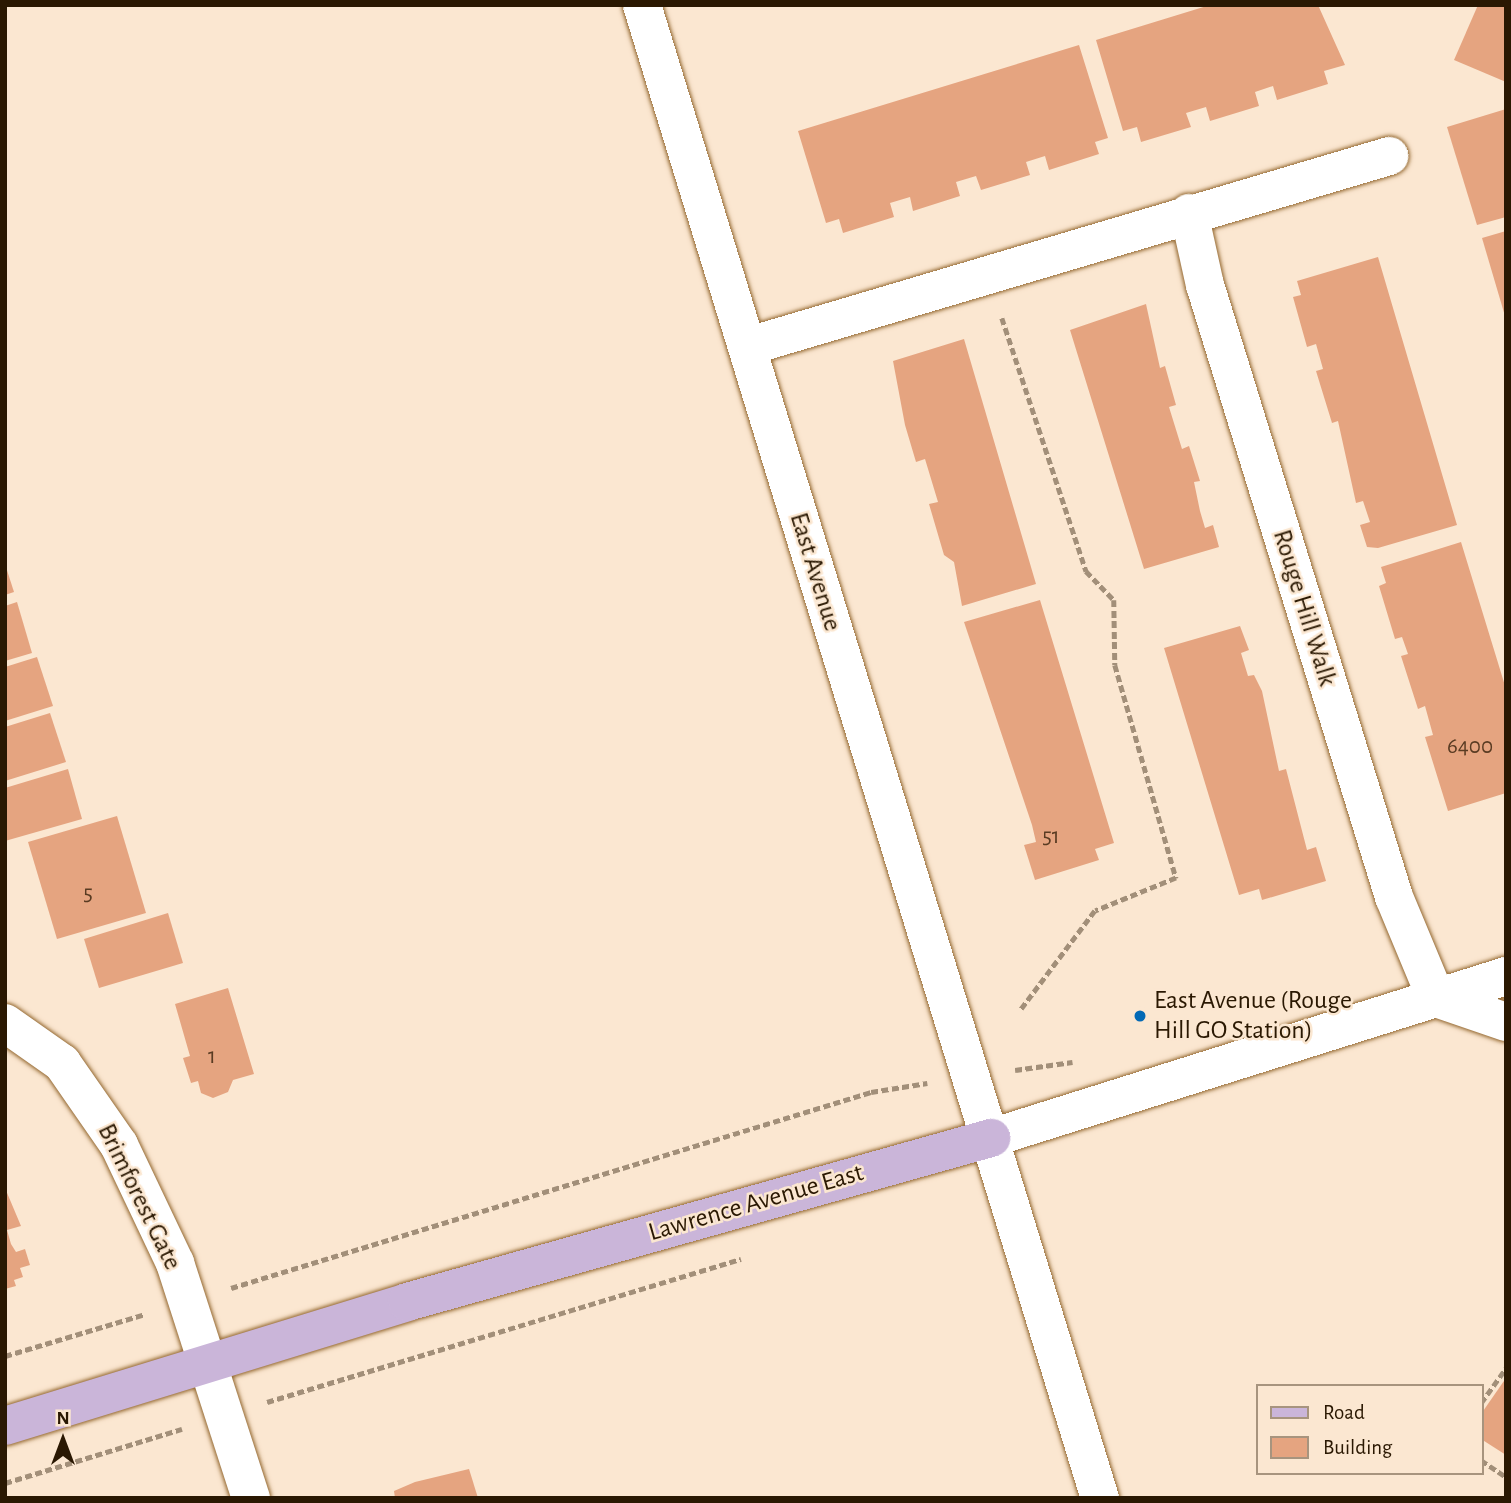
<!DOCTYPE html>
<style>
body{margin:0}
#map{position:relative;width:1511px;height:1503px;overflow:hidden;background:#fbe7d1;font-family:"Alegreya Sans",sans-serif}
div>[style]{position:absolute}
.building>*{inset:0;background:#e5a480}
.path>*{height:4.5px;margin-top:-2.25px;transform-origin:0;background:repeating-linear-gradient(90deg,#a28f79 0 7px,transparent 0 10.5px)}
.roads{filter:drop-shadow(0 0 2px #946830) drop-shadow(0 0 2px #946830)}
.minor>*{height:38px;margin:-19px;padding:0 19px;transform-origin:19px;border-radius:19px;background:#fff}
.major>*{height:38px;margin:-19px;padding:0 19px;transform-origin:19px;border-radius:19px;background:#cab5d9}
.dots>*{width:19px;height:19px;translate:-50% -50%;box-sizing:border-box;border:4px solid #fbe7d1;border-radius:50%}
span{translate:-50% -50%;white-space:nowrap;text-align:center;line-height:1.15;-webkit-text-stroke:5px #fbe7d1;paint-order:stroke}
.number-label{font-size:23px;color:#593b22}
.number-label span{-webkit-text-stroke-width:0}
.street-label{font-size:26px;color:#2a1802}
.poi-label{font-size:26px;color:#2a1802}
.left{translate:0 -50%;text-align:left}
.frame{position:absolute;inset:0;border:7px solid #2a1802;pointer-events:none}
.legend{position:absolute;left:1256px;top:1384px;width:228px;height:91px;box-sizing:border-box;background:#fbe7d1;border:2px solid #a7947e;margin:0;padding:9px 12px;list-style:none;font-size:21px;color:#2a1802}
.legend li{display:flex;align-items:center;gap:14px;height:35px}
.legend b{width:35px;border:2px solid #a7947e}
.north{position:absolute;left:28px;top:1405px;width:70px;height:70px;-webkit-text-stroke:5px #fbe7d1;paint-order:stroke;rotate:0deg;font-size:19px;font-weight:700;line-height:28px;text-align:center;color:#2a1802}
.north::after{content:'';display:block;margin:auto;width:24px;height:32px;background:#2a1802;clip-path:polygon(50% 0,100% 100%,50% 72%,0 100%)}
</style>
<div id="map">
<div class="building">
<div style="clip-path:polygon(1210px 5px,1318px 5px,1345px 65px,1324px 71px,1328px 84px,1277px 100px,1273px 86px,1255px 92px,1259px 106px,1210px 121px,1206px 107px,1186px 113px,1191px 127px,1141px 142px,1137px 127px,1123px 131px,1096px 40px)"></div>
<div style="clip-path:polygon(1478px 5px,1506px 5px,1506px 82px,1454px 60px)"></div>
<div style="clip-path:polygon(1079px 45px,1108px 138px,1095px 142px,1099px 154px,1049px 170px,1045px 156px,1026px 162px,1030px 175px,981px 190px,976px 176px,956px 182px,960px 196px,913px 211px,910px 197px,890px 203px,894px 217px,843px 233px,839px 219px,826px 223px,798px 131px)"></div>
<div style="clip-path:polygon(1506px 109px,1506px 217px,1477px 225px,1447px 127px)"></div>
<div style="clip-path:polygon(1506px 231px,1506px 316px,1505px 316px,1482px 238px)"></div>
<div style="clip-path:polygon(1378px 257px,1457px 525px,1378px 548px,1367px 547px,1360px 525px,1370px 522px,1363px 501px,1356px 503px,1338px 421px,1332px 423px,1316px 371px,1323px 369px,1316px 344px,1307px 347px,1293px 297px,1301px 295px,1297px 281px)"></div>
<div style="clip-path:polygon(1146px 304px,1160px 368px,1165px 366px,1176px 405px,1169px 407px,1182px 449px,1189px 446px,1200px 481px,1194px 482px,1200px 511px,1205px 528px,1213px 525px,1219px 547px,1144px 569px,1070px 330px)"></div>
<div style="clip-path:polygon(964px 339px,1036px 584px,962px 606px,954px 562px,944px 555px,929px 504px,938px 502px,925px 459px,916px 462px,905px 425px,893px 361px)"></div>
<div style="clip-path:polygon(1461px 542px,1506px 689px,1506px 793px,1448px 811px,1425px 737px,1433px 735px,1425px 706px,1418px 709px,1401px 656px,1408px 654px,1402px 637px,1395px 639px,1379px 586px,1386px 583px,1381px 567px)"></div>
<div style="clip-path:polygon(5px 564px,14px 592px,5px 595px)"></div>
<div style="clip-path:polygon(1040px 600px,1114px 843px,1095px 849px,1099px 860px,1035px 880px,1024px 845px,1036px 842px,1032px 825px,964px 622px)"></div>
<div style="clip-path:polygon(17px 602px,32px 653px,5px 661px,5px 606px)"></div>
<div style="clip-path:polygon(1240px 626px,1249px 650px,1241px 653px,1248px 676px,1254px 675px,1262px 691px,1279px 771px,1286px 769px,1307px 850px,1316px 847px,1326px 881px,1262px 900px,1259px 889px,1239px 895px,1164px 648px)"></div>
<div style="clip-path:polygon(37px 657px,53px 706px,5px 721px,5px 667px)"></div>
<div style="clip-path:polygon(50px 713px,66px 762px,5px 781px,5px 727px)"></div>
<div style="clip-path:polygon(68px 769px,82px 819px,5px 841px,5px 788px)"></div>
<div style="clip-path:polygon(117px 816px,146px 913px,57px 939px,28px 842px)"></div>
<div style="clip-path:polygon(168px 913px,183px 963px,99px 988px,84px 939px)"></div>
<div style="clip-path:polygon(228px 988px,254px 1074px,233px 1080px,228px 1092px,213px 1098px,201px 1093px,198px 1081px,191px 1083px,183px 1058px,190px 1056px,175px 1004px)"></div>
<div style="clip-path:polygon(5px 1188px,21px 1226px,7px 1230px,11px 1244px,16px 1252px,25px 1249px,30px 1265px,20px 1268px,23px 1277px,14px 1280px,16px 1286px,5px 1289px)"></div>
<div style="clip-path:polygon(1506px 1378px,1506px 1455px,1481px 1439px,1481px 1414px)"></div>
<div style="clip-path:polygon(469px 1469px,478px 1498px,395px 1498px,394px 1491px,415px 1482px)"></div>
</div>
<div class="path">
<div style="left:1002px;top:318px;width:267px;rotate:71.6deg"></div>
<div style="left:1086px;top:571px;width:40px;rotate:46deg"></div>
<div style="left:1114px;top:600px;width:65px;rotate:89.1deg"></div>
<div style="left:1115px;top:665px;width:222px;rotate:74deg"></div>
<div style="left:1176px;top:878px;width:87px;rotate:157.8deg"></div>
<div style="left:1095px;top:911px;width:125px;rotate:126.9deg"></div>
<div style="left:1015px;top:1070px;width:58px;rotate:-8deg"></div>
<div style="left:231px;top:1288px;width:669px;rotate:-17.03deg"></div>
<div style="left:871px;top:1092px;width:57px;rotate:-9.1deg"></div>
<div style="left:5px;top:1356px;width:146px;rotate:-16.7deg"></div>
<div style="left:267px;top:1402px;width:495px;rotate:-16.8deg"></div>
<div style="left:1481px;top:1403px;width:43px;rotate:-54.5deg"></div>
<div style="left:1481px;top:1460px;width:30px;rotate:34deg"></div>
<div style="left:5px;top:1483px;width:185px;rotate:-17deg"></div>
</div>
<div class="roads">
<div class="minor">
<div style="left:642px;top:5px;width:1562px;rotate:72.95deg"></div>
<div style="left:1189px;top:213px;width:74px;rotate:77.5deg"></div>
<div style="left:1205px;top:285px;width:641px;rotate:72.84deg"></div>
<div style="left:1394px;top:897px;width:109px;rotate:67.4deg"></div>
<div style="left:749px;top:346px;width:668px;rotate:-16.53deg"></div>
<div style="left:1436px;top:998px;width:74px;rotate:18.9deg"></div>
<div style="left:5px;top:1023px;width:70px;rotate:35.1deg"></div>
<div style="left:62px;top:1063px;width:100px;rotate:55.2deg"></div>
<div style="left:119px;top:1145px;width:131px;rotate:64.6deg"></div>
<div style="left:175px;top:1263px;width:247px;rotate:72.1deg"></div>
<div style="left:991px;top:1138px;width:540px;rotate:-17.46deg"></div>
</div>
<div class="major">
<div style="left:5px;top:1426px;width:421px;rotate:-17.1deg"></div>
<div style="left:407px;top:1302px;width:607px;rotate:-15.69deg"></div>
</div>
</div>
<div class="dots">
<div style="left:1140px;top:1016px;background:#0369b5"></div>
</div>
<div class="number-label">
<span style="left:1470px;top:747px">6400</span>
<span style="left:1051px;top:837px">51</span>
<span style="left:88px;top:894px">5</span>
<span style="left:212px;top:1057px">1</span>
</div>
<div class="street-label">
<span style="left:815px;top:572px;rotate:73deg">East Avenue</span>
<span style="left:1304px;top:608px;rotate:73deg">Rouge Hill Walk</span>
<span style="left:139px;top:1197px;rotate:64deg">Brimforest Gate</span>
<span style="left:756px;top:1203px;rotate:-16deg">Lawrence Avenue East</span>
</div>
<div class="poi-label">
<span class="left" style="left:1154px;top:1016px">East Avenue (Rouge<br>Hill GO Station)</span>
</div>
<div class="frame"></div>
<ul class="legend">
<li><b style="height:9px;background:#cab5d9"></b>Road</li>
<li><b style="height:19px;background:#e5a480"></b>Building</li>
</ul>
<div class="north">N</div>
</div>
